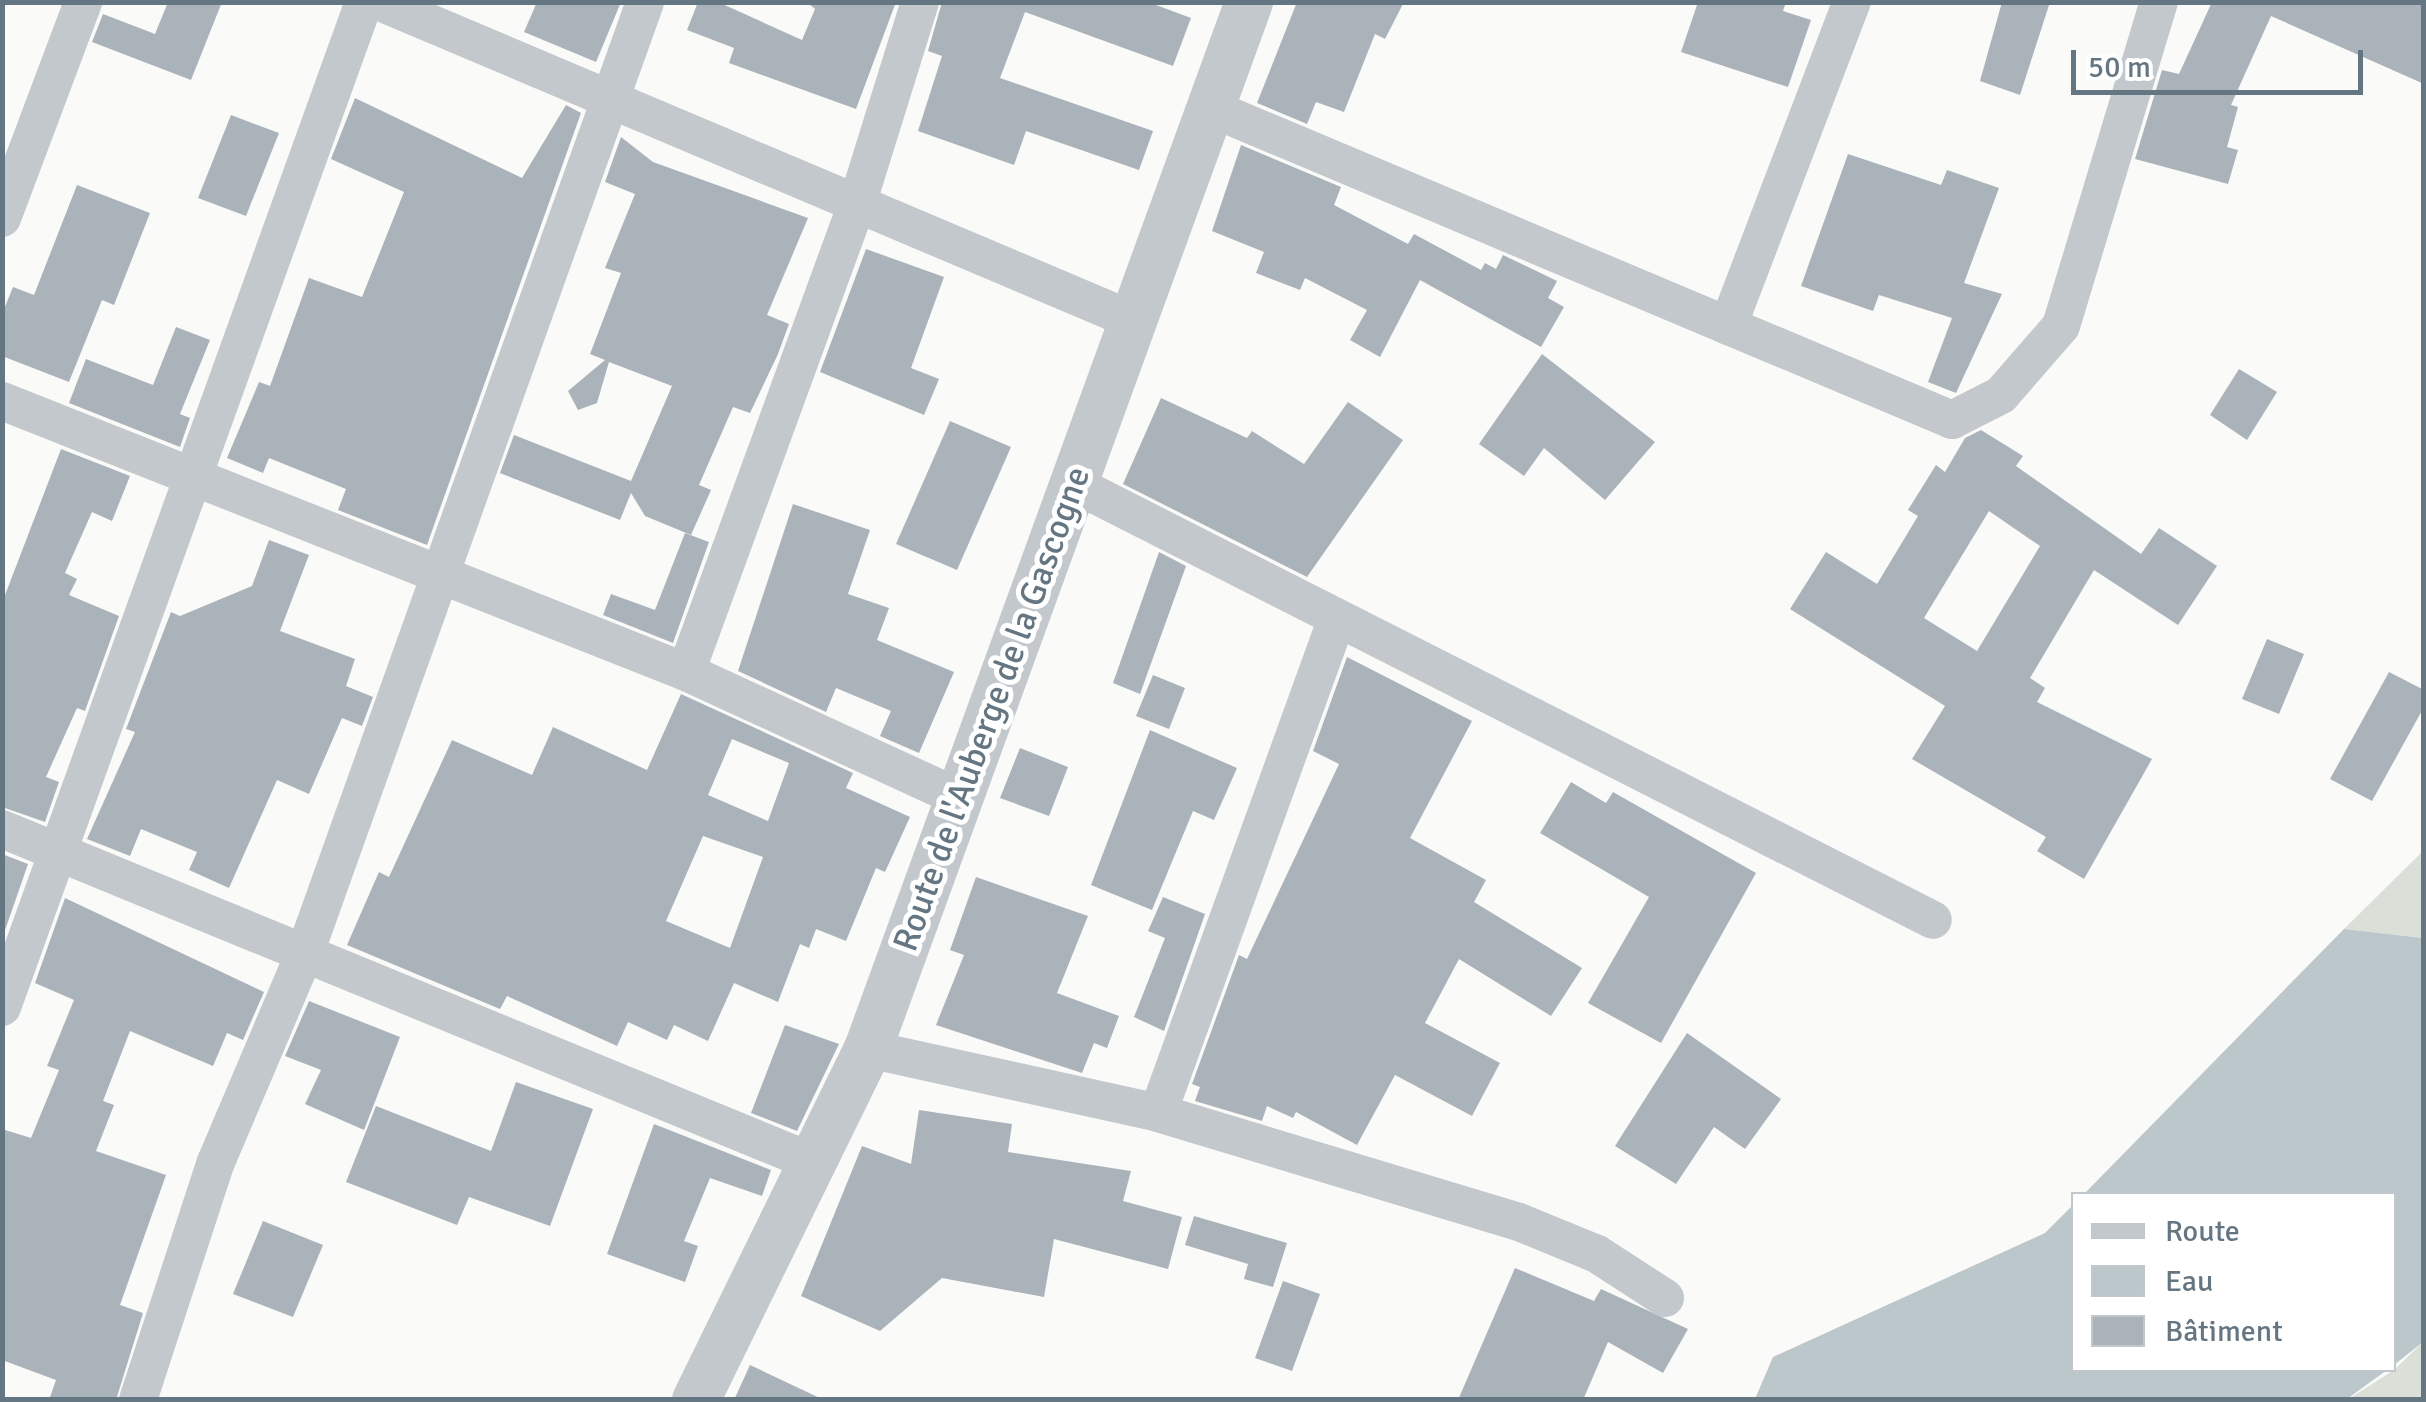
<!DOCTYPE html>
<meta charset="utf-8">
<style>
body{margin:0}
#map{position:relative;width:2426px;height:1402px;overflow:hidden;background:#fafaf8;font-family:Signika,sans-serif}
div>[style]{position:absolute}
.green>*{inset:0;background:#dadfd7}
.water>*{inset:0;background:#bbc7cb}
.building>*{inset:0;background:#aab3b9}
.minor>*{height:38px;margin:-19px;padding:0 19px;transform-origin:19px;border-radius:19px;background:#c3c8cc}
.tertiary>*{height:48px;margin:-24px;padding:0 24px;transform-origin:24px;border-radius:24px;background:#c3c8cc}
span{translate:-50% -50%;white-space:nowrap;text-align:center;line-height:1.15;-webkit-text-stroke:10px #fff;paint-order:stroke}
.street-label{font-size:35px;color:#657683}
.frame{position:absolute;inset:0;border:5px solid #657683;pointer-events:none}
.legend{position:absolute;left:2071px;top:1192px;width:325px;height:180px;box-sizing:border-box;background:#fff;border:2px solid #c1c8cd;margin:0;padding:12px 18px;list-style:none;font-size:30px;color:#657683}
.legend li{display:flex;align-items:center;gap:20px;height:50px}
.legend b{width:50px;border:2px solid #c1c8cd}
.scale{position:absolute;left:2071px;top:50px;width:292px;height:45px;box-sizing:border-box;border:5px solid #657683;border-top:0;padding-left:12px;font-size:30px;line-height:35px;white-space:nowrap;color:#657683;-webkit-text-stroke:8px #fff;paint-order:stroke}
</style>
<div id="map">
<div class="green">
<div style="clip-path:polygon(2423px 851px,2423px 938px,2344px 929px)"></div>
<div style="clip-path:polygon(2423px 1342px,2423px 1399px,2347px 1400px,2394px 1370px)"></div>
</div>
<div class="water">
<div style="clip-path:polygon(2344px 929px,2423px 938px,2423px 1342px,2394px 1365px,2394px 1194px,2084px 1194px)"></div>
<div style="clip-path:polygon(2073px 1205px,2074px 1370px,2387px 1370px,2347px 1399px,1755px 1399px,1773px 1357px,2045px 1233px)"></div>
</div>
<div class="building">
<div style="clip-path:polygon(168px 2px,222px 2px,191px 80px,92px 42px,103px 14px,155px 34px)"></div>
<div style="clip-path:polygon(537px 2px,621px 2px,596px 62px,524px 32px)"></div>
<div style="clip-path:polygon(698px 2px,718px 2px,802px 40px,815px 9px,807px 2px,896px 2px,856px 109px,729px 63px,734px 48px,687px 30px)"></div>
<div style="clip-path:polygon(942px 2px,1148px 2px,1191px 18px,1173px 66px,1025px 12px,1000px 78px,1153px 131px,1139px 170px,1026px 131px,1014px 165px,918px 131px,942px 56px,928px 51px)"></div>
<div style="clip-path:polygon(1297px 2px,1404px 2px,1385px 39px,1375px 34px,1344px 112px,1316px 102px,1307px 124px,1257px 103px)"></div>
<div style="clip-path:polygon(1698px 2px,1786px 2px,1783px 11px,1811px 20px,1788px 87px,1681px 52px)"></div>
<div style="clip-path:polygon(2002px 2px,2050px 2px,2020px 95px,1980px 81px)"></div>
<div style="clip-path:polygon(2212px 2px,2424px 2px,2424px 84px,2271px 16px,2231px 105px,2238px 107px,2227px 147px,2238px 150px,2228px 184px,2135px 159px,2162px 70px,2179px 74px)"></div>
<div style="clip-path:polygon(355px 98px,522px 178px,566px 105px,581px 113px,427px 545px,338px 510px,346px 489px,269px 458px,263px 473px,227px 458px,259px 382px,270px 386px,309px 278px,362px 297px,404px 192px,331px 159px)"></div>
<div style="clip-path:polygon(231px 115px,279px 133px,246px 216px,198px 198px)"></div>
<div style="clip-path:polygon(621px 137px,653px 162px,808px 218px,767px 315px,789px 324px,778px 354px,750px 413px,733px 407px,699px 485px,711px 490px,691px 535px,645px 516px,631px 493px,620px 520px,500px 473px,514px 435px,631px 481px,672px 386px,609px 362px,597px 403px,578px 410px,568px 391px,605px 360px,590px 354px,621px 273px,605px 268px,635px 194px,605px 182px)"></div>
<div style="clip-path:polygon(1241px 145px,1341px 187px,1334px 205px,1408px 244px,1414px 234px,1481px 270px,1485px 263px,1496px 269px,1503px 255px,1557px 281px,1548px 298px,1564px 307px,1541px 347px,1420px 280px,1380px 357px,1350px 340px,1367px 310px,1305px 278px,1300px 290px,1256px 273px,1264px 252px,1212px 231px)"></div>
<div style="clip-path:polygon(1848px 154px,1941px 185px,1947px 170px,1999px 188px,1964px 283px,2002px 294px,1956px 393px,1928px 382px,1952px 318px,1879px 295px,1873px 311px,1801px 286px)"></div>
<div style="clip-path:polygon(77px 185px,150px 213px,114px 305px,102px 300px,69px 382px,2px 356px,2px 314px,13px 287px,34px 295px)"></div>
<div style="clip-path:polygon(866px 249px,944px 277px,911px 368px,939px 379px,924px 415px,820px 372px)"></div>
<div style="clip-path:polygon(176px 327px,210px 340px,180px 414px,190px 418px,180px 447px,69px 403px,86px 359px,153px 385px)"></div>
<div style="clip-path:polygon(1542px 354px,1655px 442px,1605px 500px,1544px 448px,1524px 476px,1479px 444px)"></div>
<div style="clip-path:polygon(2239px 369px,2277px 392px,2247px 440px,2210px 415px)"></div>
<div style="clip-path:polygon(1161px 398px,1247px 438px,1252px 431px,1304px 464px,1348px 402px,1403px 440px,1307px 577px,1123px 484px)"></div>
<div style="clip-path:polygon(950px 421px,1011px 447px,957px 570px,896px 544px)"></div>
<div style="clip-path:polygon(evenodd,1981px 430px,2023px 456px,2016px 466px,2141px 554px,2159px 528px,2217px 566px,2178px 625px,2094px 570px,2030px 678px,2045px 688px,2037px 702px,2152px 759px,2084px 879px,2037px 851px,2046px 837px,1912px 759px,1945px 706px,1790px 609px,1826px 552px,1877px 584px,1918px 516px,1908px 510px,1936px 465px,1945px 472px,1965px 438px,1981px 430px,1989px 511px,2040px 546px,1977px 651px,1924px 618px,1989px 511px)"></div>
<div style="clip-path:polygon(61px 449px,130px 476px,112px 521px,92px 512px,65px 573px,77px 579px,69px 595px,119px 616px,85px 711px,77px 708px,46px 777px,59px 782px,45px 822px,2px 807px,2px 603px)"></div>
<div style="clip-path:polygon(793px 504px,870px 530px,848px 594px,889px 608px,877px 640px,954px 672px,919px 753px,880px 736px,891px 711px,836px 688px,826px 712px,738px 671px)"></div>
<div style="clip-path:polygon(685px 533px,709px 542px,673px 643px,603px 615px,611px 594px,655px 610px)"></div>
<div style="clip-path:polygon(269px 540px,309px 555px,280px 631px,355px 659px,346px 686px,373px 697px,362px 726px,342px 718px,309px 794px,277px 780px,229px 888px,189px 870px,197px 852px,141px 829px,130px 856px,87px 839px,135px 732px,126px 729px,171px 612px,180px 616px,252px 586px)"></div>
<div style="clip-path:polygon(1159px 552px,1186px 566px,1140px 694px,1113px 683px)"></div>
<div style="clip-path:polygon(2267px 639px,2304px 654px,2279px 714px,2242px 699px)"></div>
<div style="clip-path:polygon(1347px 657px,1472px 721px,1410px 838px,1486px 880px,1474px 902px,1582px 968px,1551px 1016px,1459px 959px,1425px 1023px,1500px 1063px,1472px 1116px,1395px 1075px,1357px 1145px,1296px 1112px,1293px 1118px,1267px 1106px,1262px 1121px,1195px 1101px,1200px 1087px,1192px 1084px,1239px 955px,1247px 959px,1339px 764px,1313px 751px)"></div>
<div style="clip-path:polygon(2389px 672px,2424px 690px,2424px 707px,2372px 801px,2330px 779px)"></div>
<div style="clip-path:polygon(1153px 675px,1185px 688px,1169px 729px,1136px 716px)"></div>
<div style="clip-path:polygon(evenodd,681px 694px,853px 773px,846px 788px,910px 817px,885px 872px,876px 868px,846px 941px,816px 929px,809px 948px,800px 944px,778px 1002px,734px 983px,708px 1041px,674px 1025px,667px 1040px,628px 1022px,617px 1046px,507px 996px,500px 1009px,347px 945px,379px 872px,389px 877px,452px 740px,532px 775px,553px 727px,647px 770px,681px 694px,732px 739px,789px 763px,768px 821px,708px 795px,732px 739px,681px 694px,703px 836px,763px 857px,730px 948px,666px 921px,703px 836px)"></div>
<div style="clip-path:polygon(1150px 730px,1237px 768px,1214px 820px,1193px 811px,1152px 910px,1091px 885px)"></div>
<div style="clip-path:polygon(1020px 748px,1068px 767px,1049px 816px,1000px 798px)"></div>
<div style="clip-path:polygon(1571px 782px,1606px 803px,1613px 792px,1756px 873px,1661px 1043px,1588px 1003px,1649px 897px,1540px 833px)"></div>
<div style="clip-path:polygon(2px 854px,28px 864px,2px 939px)"></div>
<div style="clip-path:polygon(976px 877px,1088px 916px,1057px 993px,1119px 1016px,1107px 1048px,1094px 1043px,1082px 1073px,936px 1025px,964px 955px,950px 950px)"></div>
<div style="clip-path:polygon(1163px 897px,1205px 914px,1164px 1031px,1134px 1017px,1165px 938px,1148px 931px)"></div>
<div style="clip-path:polygon(65px 898px,264px 992px,243px 1040px,227px 1033px,213px 1066px,130px 1031px,103px 1101px,114px 1105px,96px 1151px,166px 1175px,120px 1305px,143px 1313px,116px 1400px,49px 1400px,56px 1380px,2px 1360px,2px 1129px,31px 1138px,59px 1070px,47px 1066px,74px 1000px,35px 983px)"></div>
<div style="clip-path:polygon(309px 1001px,400px 1037px,364px 1130px,305px 1104px,321px 1070px,285px 1056px)"></div>
<div style="clip-path:polygon(785px 1025px,839px 1044px,797px 1131px,751px 1113px)"></div>
<div style="clip-path:polygon(1687px 1033px,1781px 1099px,1745px 1149px,1714px 1127px,1676px 1184px,1615px 1146px)"></div>
<div style="clip-path:polygon(516px 1082px,593px 1109px,550px 1226px,469px 1197px,457px 1225px,346px 1182px,376px 1106px,491px 1151px)"></div>
<div style="clip-path:polygon(919px 1110px,1012px 1124px,1008px 1152px,1131px 1171px,1123px 1201px,1182px 1217px,1168px 1269px,1054px 1239px,1044px 1297px,942px 1278px,880px 1331px,801px 1296px,862px 1146px,911px 1164px)"></div>
<div style="clip-path:polygon(654px 1124px,771px 1170px,762px 1196px,710px 1178px,684px 1241px,698px 1246px,685px 1282px,607px 1254px)"></div>
<div style="clip-path:polygon(1194px 1216px,1287px 1243px,1273px 1287px,1244px 1279px,1248px 1264px,1185px 1245px)"></div>
<div style="clip-path:polygon(263px 1221px,323px 1245px,293px 1317px,233px 1294px)"></div>
<div style="clip-path:polygon(1515px 1268px,1594px 1301px,1601px 1289px,1688px 1329px,1663px 1373px,1608px 1342px,1583px 1400px,1458px 1400px)"></div>
<div style="clip-path:polygon(1283px 1281px,1320px 1294px,1292px 1371px,1255px 1358px)"></div>
<div style="clip-path:polygon(750px 1365px,824px 1400px,734px 1400px)"></div>
</div>
<div class="minor">
<div style="left:380px;top:2px;width:814px;rotate:22.91deg"></div>
<div style="left:1213px;top:109px;width:802px;rotate:22.82deg"></div>
<div style="left:1952px;top:420px;width:55px;rotate:-27deg"></div>
<div style="left:2001px;top:395px;width:91px;rotate:-49deg"></div>
<div style="left:2061px;top:326px;width:338px;rotate:-73.2deg"></div>
<div style="left:2px;top:218px;width:231px;rotate:-69.4deg"></div>
<div style="left:1728px;top:326px;width:347px;rotate:-69.1deg"></div>
<div style="left:2px;top:401px;width:736px;rotate:21.61deg"></div>
<div style="left:686px;top:672px;width:304px;rotate:24.7deg"></div>
<div style="left:1074px;top:484px;width:963px;rotate:26.91deg"></div>
<div style="left:686px;top:672px;width:501px;rotate:-69.94deg"></div>
<div style="left:858px;top:201px;width:208px;rotate:-72.7deg"></div>
<div style="left:2px;top:829px;width:881px;rotate:22.34deg"></div>
<div style="left:2px;top:1007px;width:1068px;rotate:-70.19deg"></div>
<div style="left:868px;top:1049px;width:297px;rotate:12.4deg"></div>
<div style="left:1158px;top:1113px;width:377px;rotate:16.8deg"></div>
<div style="left:1519px;top:1222px;width:84px;rotate:22.3deg"></div>
<div style="left:1597px;top:1254px;width:81px;rotate:32.9deg"></div>
<div style="left:1158px;top:1113px;width:523px;rotate:-70.11deg"></div>
<div style="left:138px;top:1400px;width:250px;rotate:-71.9deg"></div>
<div style="left:216px;top:1162px;width:230px;rotate:-67deg"></div>
<div style="left:306px;top:950px;width:1007px;rotate:-70.32deg"></div>
</div>
<div class="tertiary">
<div style="left:696px;top:1400px;width:391px;rotate:-63.9deg"></div>
<div style="left:868px;top:1049px;width:1114px;rotate:-70deg"></div>
</div>
<div class="street-label">
<span style="left:992px;top:709px;rotate:-70deg">Route de l'Auberge de la Gascogne</span>
</div>
<div class="frame"></div>
<ul class="legend">
<li><b style="height:12px;background:#c3c8cc"></b>Route</li>
<li><b style="height:28px;background:#bbc7cb"></b>Eau</li>
<li><b style="height:28px;background:#aab3b9"></b>Bâtiment</li>
</ul>
<div class="scale">50 m</div>
</div>
